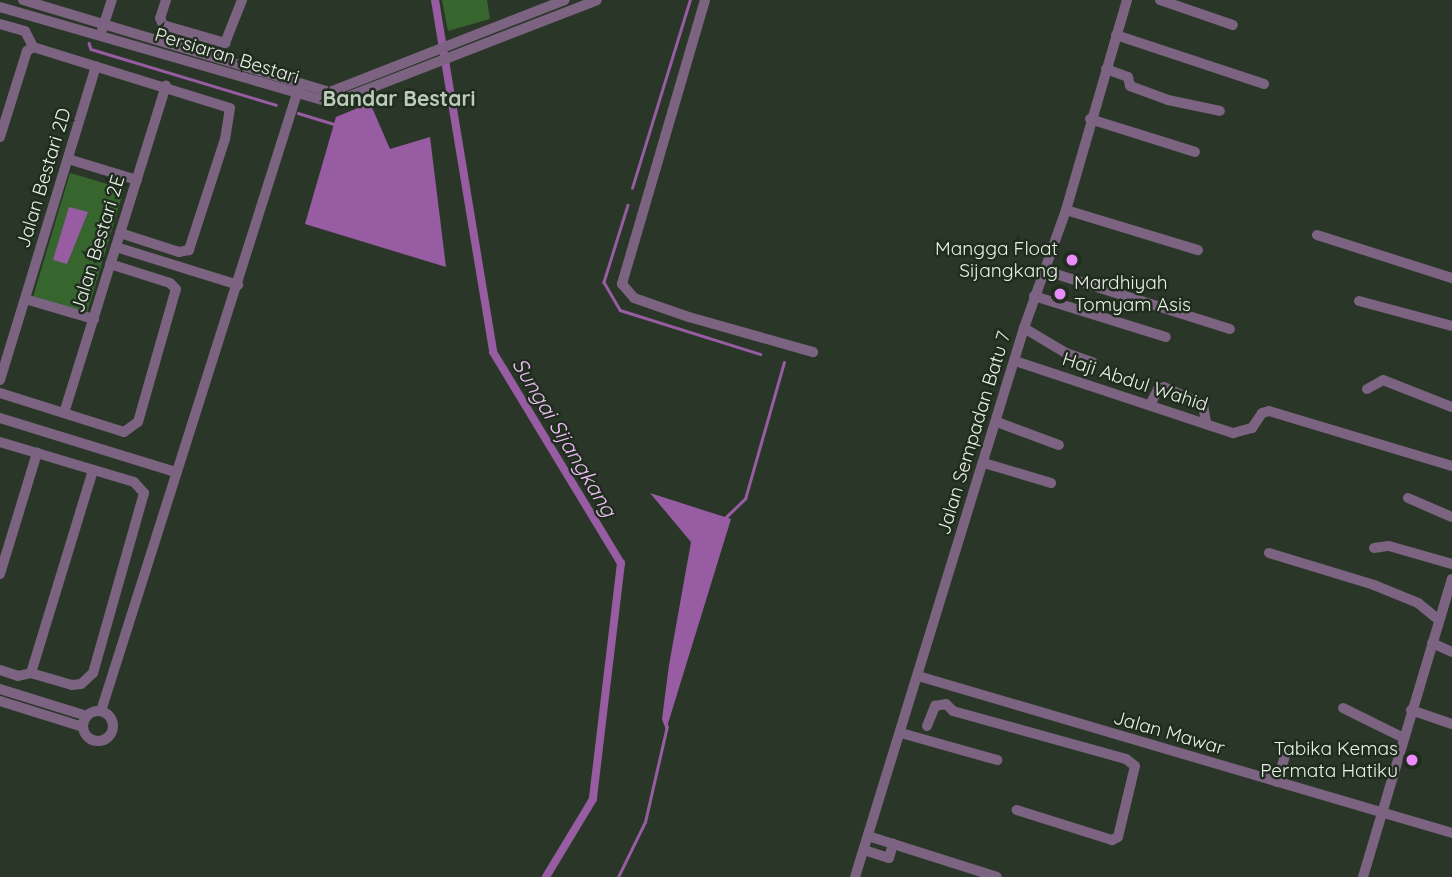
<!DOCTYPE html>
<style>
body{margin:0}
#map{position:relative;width:1452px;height:877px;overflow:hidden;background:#2a3728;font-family:Quicksand,sans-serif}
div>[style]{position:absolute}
.green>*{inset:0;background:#36662e}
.water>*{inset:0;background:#975ca2}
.stream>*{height:2.5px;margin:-1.25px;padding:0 1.25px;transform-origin:1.25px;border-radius:1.25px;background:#975ca2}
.canal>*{height:8px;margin:-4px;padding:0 4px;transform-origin:4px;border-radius:4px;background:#975ca2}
.minor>*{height:10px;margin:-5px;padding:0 5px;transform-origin:5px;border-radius:5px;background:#7c6381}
.minor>.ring{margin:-5px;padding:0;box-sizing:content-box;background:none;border:10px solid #7c6381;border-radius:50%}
.dots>*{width:19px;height:19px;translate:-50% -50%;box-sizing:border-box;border:4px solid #202c1e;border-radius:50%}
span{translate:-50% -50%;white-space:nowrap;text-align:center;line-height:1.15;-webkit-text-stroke:5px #202c1e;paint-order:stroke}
.street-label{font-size:19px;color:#eaf2e8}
.poi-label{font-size:19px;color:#eaf2e8}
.right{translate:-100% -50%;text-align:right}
.left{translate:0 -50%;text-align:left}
.neighbourhood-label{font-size:21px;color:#bcccba;font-weight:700}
.water-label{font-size:21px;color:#efc0f8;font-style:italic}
</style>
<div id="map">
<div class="green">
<div style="clip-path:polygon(442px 0,487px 0,490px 19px,448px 31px)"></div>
<div style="clip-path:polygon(70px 173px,124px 189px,87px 313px,33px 297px)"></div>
</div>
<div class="water">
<div style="clip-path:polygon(370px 103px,390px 149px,430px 137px,446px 267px,305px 224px,336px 117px)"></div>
<div style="clip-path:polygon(69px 207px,88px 212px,67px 264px,53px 260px)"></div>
<div style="clip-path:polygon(650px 493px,731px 519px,666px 730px,662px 719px,669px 665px,691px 542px)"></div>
</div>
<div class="stream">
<div style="left:89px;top:43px;width:6px;rotate:72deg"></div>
<div style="left:91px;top:49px;width:193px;rotate:16.8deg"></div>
<div style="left:298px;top:113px;width:39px;rotate:17deg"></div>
<div style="left:632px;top:188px;width:197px;rotate:-72.9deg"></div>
<div style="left:628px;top:205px;width:81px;rotate:107.3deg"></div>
<div style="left:604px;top:282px;width:32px;rotate:60deg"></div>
<div style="left:620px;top:310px;width:147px;rotate:17.4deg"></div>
<div style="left:725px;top:518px;width:28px;rotate:-44deg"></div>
<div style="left:745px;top:499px;width:142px;rotate:-74.1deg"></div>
<div style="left:618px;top:877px;width:61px;rotate:-63.9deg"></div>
<div style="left:645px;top:822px;width:98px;rotate:-77.1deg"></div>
</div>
<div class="canal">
<div style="left:435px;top:0;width:357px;rotate:80.6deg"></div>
<div style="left:493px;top:352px;width:247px;rotate:58.8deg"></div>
<div style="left:621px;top:563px;width:238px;rotate:96.8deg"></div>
<div style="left:593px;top:799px;width:91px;rotate:121.1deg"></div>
</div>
<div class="minor">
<div style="left:23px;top:0;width:320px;rotate:16.7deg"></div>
<div style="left:330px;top:92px;width:252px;rotate:-21.4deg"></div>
<div style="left:166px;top:0;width:19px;rotate:108deg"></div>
<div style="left:160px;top:18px;width:8px;rotate:67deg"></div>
<div style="left:163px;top:25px;width:65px;rotate:16.2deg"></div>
<div style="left:225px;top:43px;width:46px;rotate:-68.4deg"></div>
<div style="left:705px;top:0;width:296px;rotate:106.3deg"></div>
<div style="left:622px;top:284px;width:18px;rotate:49deg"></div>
<div style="left:634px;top:298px;width:58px;rotate:19.1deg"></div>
<div style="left:689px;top:317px;width:129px;rotate:15.8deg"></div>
<div style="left:1160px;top:0;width:77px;rotate:18.9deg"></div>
<div style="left:0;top:7px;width:346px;rotate:16.1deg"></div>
<div style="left:332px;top:103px;width:284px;rotate:-21.2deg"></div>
<div style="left:0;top:24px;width:26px;rotate:16deg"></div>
<div style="left:25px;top:31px;width:18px;rotate:63deg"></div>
<div style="left:102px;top:30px;width:32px;rotate:-72deg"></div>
<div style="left:1116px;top:35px;width:156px;rotate:18.3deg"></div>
<div style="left:33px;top:47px;width:206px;rotate:17.2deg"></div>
<div style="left:230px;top:108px;width:31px;rotate:99deg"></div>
<div style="left:225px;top:139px;width:117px;rotate:108deg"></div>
<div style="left:189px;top:250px;width:10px;rotate:169deg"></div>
<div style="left:179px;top:252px;width:62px;rotate:-162.1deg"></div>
<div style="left:1106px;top:69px;width:23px;rotate:20deg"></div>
<div style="left:1128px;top:77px;width:9px;rotate:77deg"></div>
<div style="left:1130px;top:86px;width:40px;rotate:20.2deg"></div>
<div style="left:1168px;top:100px;width:53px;rotate:11.9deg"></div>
<div style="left:1090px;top:119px;width:110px;rotate:17.4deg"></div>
<div style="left:0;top:137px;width:90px;rotate:-72.6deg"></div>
<div style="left:27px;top:51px;width:7px;rotate:-34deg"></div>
<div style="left:68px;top:159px;width:72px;rotate:16.9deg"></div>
<div style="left:1066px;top:210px;width:138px;rotate:16.9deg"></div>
<div style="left:1317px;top:235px;width:142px;rotate:17.7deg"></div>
<div style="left:116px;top:247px;width:128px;rotate:17.3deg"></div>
<div style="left:1043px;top:270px;width:196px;rotate:17.5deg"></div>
<div style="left:1034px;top:296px;width:138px;rotate:17.3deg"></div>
<div style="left:25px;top:299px;width:72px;rotate:16.2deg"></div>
<div style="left:1359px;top:301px;width:96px;rotate:15deg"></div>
<div style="left:1024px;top:328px;width:49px;rotate:30.8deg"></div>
<div style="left:1066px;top:353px;width:28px;rotate:19deg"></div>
<div style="left:1015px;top:361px;width:230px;rotate:18.3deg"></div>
<div style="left:1233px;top:433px;width:20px;rotate:-15deg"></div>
<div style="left:1252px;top:428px;width:18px;rotate:-56deg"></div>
<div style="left:1262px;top:413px;width:7px;rotate:-16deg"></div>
<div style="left:1269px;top:411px;width:191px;rotate:16.7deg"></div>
<div style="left:0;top:380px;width:328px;rotate:-73deg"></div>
<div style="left:1367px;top:389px;width:18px;rotate:-29deg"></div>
<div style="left:1383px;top:380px;width:74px;rotate:21.4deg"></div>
<div style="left:0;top:393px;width:130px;rotate:17.5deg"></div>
<div style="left:124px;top:432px;width:17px;rotate:-36deg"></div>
<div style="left:138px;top:422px;width:138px;rotate:-74.1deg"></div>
<div style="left:176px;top:289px;width:8px;rotate:-135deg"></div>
<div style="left:170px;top:283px;width:63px;rotate:-162.4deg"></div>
<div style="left:1150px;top:405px;width:18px;rotate:-63deg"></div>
<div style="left:1158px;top:389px;width:6px;rotate:-18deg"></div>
<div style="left:1164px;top:387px;width:43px;rotate:23.6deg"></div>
<div style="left:1203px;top:404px;width:20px;rotate:81deg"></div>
<div style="left:64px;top:413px;width:343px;rotate:-72.7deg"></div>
<div style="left:0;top:418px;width:184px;rotate:17.1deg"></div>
<div style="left:997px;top:422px;width:66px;rotate:20.4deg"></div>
<div style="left:0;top:442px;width:140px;rotate:16.6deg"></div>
<div style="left:134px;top:482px;width:15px;rotate:48deg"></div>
<div style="left:144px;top:493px;width:187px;rotate:105.8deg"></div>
<div style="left:93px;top:673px;width:16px;rotate:137deg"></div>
<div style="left:81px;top:684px;width:9px;rotate:174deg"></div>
<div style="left:72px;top:685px;width:43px;rotate:-163.7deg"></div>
<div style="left:984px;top:463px;width:70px;rotate:16.6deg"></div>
<div style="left:1408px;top:498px;width:48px;rotate:23.4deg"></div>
<div style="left:1374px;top:548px;width:15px;rotate:-8deg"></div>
<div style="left:1389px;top:546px;width:66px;rotate:15.9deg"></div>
<div style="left:1269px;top:553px;width:110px;rotate:16.9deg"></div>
<div style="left:1374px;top:585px;width:48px;rotate:22.2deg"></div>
<div style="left:1418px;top:603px;width:27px;rotate:39deg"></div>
<div style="left:0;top:574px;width:127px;rotate:-73deg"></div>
<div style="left:1432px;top:643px;width:22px;rotate:24deg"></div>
<div style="left:0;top:670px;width:19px;rotate:18deg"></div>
<div style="left:18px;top:676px;width:13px;rotate:-13deg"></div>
<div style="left:31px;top:673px;width:212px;rotate:-73deg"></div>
<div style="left:918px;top:676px;width:557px;rotate:16.38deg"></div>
<div style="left:0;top:689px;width:91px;rotate:17.2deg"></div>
<div style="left:0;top:701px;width:87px;rotate:17.4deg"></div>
<div style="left:1343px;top:708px;width:66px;rotate:26.2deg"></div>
<div style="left:1411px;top:710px;width:43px;rotate:18.9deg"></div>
<div class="ring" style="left:83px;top:711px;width:20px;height:20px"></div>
<div style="left:101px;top:711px;width:658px;rotate:-72.39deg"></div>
<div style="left:927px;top:726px;width:22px;rotate:-68deg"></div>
<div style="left:935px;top:706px;width:11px;rotate:-10deg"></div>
<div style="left:946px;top:704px;width:10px;rotate:45deg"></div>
<div style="left:953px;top:711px;width:180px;rotate:15.5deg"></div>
<div style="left:1126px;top:759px;width:11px;rotate:38deg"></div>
<div style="left:1135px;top:766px;width:73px;rotate:103.5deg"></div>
<div style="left:1118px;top:837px;width:7px;rotate:153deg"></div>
<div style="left:1112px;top:840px;width:100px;rotate:-162.5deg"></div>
<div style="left:901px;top:733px;width:100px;rotate:15.7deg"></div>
<div style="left:1277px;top:782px;width:28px;rotate:-73deg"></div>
<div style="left:868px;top:836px;width:135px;rotate:17.6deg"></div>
<div style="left:864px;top:850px;width:26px;rotate:18deg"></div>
<div style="left:889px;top:858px;width:15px;rotate:-74deg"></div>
<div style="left:855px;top:877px;width:574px;rotate:-72.89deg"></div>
<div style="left:1024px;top:328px;width:125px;rotate:-70.4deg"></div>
<div style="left:1066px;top:210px;width:219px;rotate:-73.8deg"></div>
<div style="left:1363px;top:877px;width:311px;rotate:-73.4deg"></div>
</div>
<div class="dots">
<div style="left:1072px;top:260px;background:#ea8dfc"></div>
<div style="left:1060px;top:294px;background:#ea8dfc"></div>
<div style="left:1412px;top:760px;background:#ea8dfc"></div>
</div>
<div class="street-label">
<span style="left:227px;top:56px;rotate:17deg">Persiaran Bestari</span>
<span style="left:44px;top:178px;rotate:-73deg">Jalan Bestari 2D</span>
<span style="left:98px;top:244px;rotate:-73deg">Jalan Bestari 2E</span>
<span style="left:1135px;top:382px;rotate:18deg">Haji Abdul Wahid</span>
<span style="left:974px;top:433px;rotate:-73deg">Jalan Sempadan Batu 7</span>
<span style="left:1169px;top:733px;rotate:16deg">Jalan Mawar</span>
</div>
<div class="poi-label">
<span class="right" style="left:1058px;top:260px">Mangga Float<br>Sijangkang</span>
<span class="left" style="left:1074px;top:294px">Mardhiyah<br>Tomyam Asis</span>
<span class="right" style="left:1398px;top:760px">Tabika Kemas<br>Permata Hatiku</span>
</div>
<div class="neighbourhood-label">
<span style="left:399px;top:98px">Bandar Bestari</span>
</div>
<div class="water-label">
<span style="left:565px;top:437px;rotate:59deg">Sungai Sijangkang</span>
</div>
</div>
